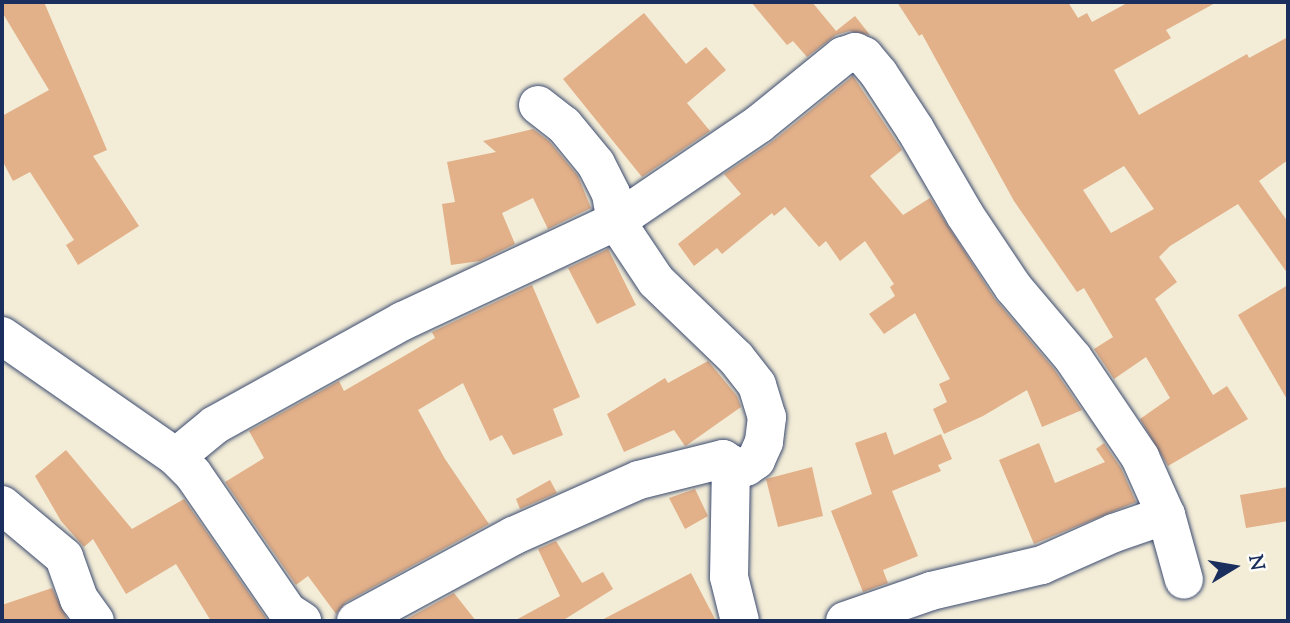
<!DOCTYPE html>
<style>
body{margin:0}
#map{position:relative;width:1290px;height:623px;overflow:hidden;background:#f3ecd6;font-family:"Sorts Mill Goudy",serif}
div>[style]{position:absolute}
.building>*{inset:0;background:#e2b089}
.roads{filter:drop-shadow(0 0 2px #3b4b70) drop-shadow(0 0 2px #3b4b70)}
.minor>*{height:38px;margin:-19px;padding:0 19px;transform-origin:19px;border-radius:19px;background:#fff}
span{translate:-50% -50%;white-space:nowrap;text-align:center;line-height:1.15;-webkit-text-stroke:5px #fdfcf7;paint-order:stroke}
.frame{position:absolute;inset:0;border:4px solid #1b2f5e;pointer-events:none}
.north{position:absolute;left:1199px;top:532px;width:70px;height:70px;-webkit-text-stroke:5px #fdfcf7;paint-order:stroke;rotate:79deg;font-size:19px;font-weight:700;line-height:28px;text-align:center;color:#1b2f5e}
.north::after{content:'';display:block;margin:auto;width:24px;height:32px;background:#1b2f5e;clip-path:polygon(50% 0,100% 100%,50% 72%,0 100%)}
</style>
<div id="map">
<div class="building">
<div style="clip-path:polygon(2px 2px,44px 2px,107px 150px,93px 156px,139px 226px,78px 265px,66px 245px,74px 240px,30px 172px,13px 181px,2px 160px,2px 116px,49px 90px,2px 12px)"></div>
<div style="clip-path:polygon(751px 2px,812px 2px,836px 31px,855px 16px,870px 35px,849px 31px,836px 35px,807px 57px,793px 41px,787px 45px)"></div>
<div style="clip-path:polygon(evenodd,897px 2px,1068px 2px,1078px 18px,1087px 13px,1092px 22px,1129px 2px,1217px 2px,1166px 30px,1171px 38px,1114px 70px,1139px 115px,1247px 54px,1249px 58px,1288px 37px,1288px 160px,1259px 181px,1288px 222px,1288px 274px,1238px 204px,1170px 246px,1159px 257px,1177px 282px,1155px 299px,1213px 395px,1227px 386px,1248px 419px,1168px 466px,1140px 419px,1170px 398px,1146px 357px,1114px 379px,1094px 349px,1113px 337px,1084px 288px,1077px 292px,1014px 201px,922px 34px,919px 36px,897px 2px,1124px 166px,1154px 209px,1111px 233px,1083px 190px,1124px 166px)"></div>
<div style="clip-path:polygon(644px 13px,686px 64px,706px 47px,726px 70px,687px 103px,710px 131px,642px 177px,563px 79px)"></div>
<div style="clip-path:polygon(853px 76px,902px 150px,870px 176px,903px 215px,930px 198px,995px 299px,1054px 369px,1082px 410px,1042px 427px,1027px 390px,983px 416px,944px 434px,933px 409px,947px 402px,939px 384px,950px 379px,915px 313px,884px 334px,869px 314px,895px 296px,890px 287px,894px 284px,865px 241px,840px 261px,826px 241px,819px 247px,785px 207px,774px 216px,772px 213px,722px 254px,717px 248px,694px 266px,678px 244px,741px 194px,724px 174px,773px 141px)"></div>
<div style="clip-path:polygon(533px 129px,549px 141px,578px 176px,591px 208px,548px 229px,533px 198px,502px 213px,515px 244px,480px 261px,451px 265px,442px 204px,455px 202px,447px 162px,496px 152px,483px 141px)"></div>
<div style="clip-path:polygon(608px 249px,636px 305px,597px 324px,568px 268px)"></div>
<div style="clip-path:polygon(532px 285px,580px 397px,553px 409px,563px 435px,513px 455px,502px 435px,490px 441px,463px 383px,418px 410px,445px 459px,489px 524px,346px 602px,336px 614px,308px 576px,296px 585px,225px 482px,264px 458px,249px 431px,339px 381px,344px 391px,435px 338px,432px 332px)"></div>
<div style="clip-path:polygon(1288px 285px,1288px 401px,1238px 315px)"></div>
<div style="clip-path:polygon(708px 361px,737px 396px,741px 407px,687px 445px,685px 446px,674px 430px,624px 452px,607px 414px,665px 378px,668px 383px)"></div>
<div style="clip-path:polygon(886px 432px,894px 455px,941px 434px,952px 459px,938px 465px,941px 471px,892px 491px,918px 556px,883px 570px,888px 583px,863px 592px,831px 511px,872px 494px,855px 443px)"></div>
<div style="clip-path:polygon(1039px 443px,1055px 483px,1105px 462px,1096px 449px,1104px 443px,1121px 468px,1136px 502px,1034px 544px,999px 460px)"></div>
<div style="clip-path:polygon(66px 450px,132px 529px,184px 499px,268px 621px,211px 621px,176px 564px,126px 594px,93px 539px,84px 547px,61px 521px,35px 476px)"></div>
<div style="clip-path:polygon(812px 467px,823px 516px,778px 527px,766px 479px)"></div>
<div style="clip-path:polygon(550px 480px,557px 493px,520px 509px,516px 499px)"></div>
<div style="clip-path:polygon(1288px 487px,1288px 521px,1246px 528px,1240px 495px)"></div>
<div style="clip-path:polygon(695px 489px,708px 516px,685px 529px,669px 498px)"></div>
<div style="clip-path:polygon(556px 541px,582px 583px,603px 572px,613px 589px,562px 621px,514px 621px,560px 596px,538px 549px)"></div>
<div style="clip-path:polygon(691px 573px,716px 621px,600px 621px)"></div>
<div style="clip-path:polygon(52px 588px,68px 621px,2px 621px,2px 605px)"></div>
<div style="clip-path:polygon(454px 593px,476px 621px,405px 620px)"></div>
</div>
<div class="roads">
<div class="minor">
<div style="left:538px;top:105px;width:33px;rotate:38deg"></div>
<div style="left:564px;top:125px;width:50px;rotate:50.6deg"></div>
<div style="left:596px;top:164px;width:34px;rotate:63deg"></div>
<div style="left:611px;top:194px;width:27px;rotate:80deg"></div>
<div style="left:616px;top:221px;width:72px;rotate:56.3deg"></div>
<div style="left:656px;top:281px;width:111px;rotate:43.9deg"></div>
<div style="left:736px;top:358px;width:34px;rotate:52deg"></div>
<div style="left:757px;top:385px;width:34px;rotate:73deg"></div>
<div style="left:767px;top:417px;width:25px;rotate:97deg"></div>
<div style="left:764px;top:442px;width:20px;rotate:114deg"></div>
<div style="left:756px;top:460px;width:12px;rotate:145deg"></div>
<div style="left:746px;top:467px;width:15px;rotate:172deg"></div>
<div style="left:2px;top:336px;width:212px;rotate:34.8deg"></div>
<div style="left:176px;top:457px;width:24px;rotate:45deg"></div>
<div style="left:193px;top:474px;width:168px;rotate:55.5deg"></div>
<div style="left:288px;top:612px;width:17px;rotate:33deg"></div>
<div style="left:176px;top:457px;width:50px;rotate:-39.4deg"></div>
<div style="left:215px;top:425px;width:215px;rotate:-29deg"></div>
<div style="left:403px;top:321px;width:235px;rotate:-25.1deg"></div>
<div style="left:616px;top:221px;width:173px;rotate:-34.1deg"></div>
<div style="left:759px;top:124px;width:108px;rotate:-39deg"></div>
<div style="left:843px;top:56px;width:13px;rotate:-18deg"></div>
<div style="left:855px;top:52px;width:10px;rotate:24deg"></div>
<div style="left:864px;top:56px;width:23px;rotate:50deg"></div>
<div style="left:879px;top:74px;width:66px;rotate:56.8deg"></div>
<div style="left:915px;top:129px;width:99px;rotate:59.8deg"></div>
<div style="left:965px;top:215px;width:87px;rotate:56.3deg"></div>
<div style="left:1013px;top:287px;width:93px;rotate:49.8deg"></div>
<div style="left:1073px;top:358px;width:120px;rotate:55.9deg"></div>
<div style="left:1140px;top:457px;width:64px;rotate:65.9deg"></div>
<div style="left:1166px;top:515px;width:67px;rotate:74.5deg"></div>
<div style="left:2px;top:505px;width:81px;rotate:40deg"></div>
<div style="left:64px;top:557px;width:45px;rotate:70.3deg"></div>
<div style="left:79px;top:599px;width:27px;rotate:54deg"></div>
<div style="left:356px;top:621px;width:179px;rotate:-28.4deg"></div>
<div style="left:513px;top:536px;width:138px;rotate:-24deg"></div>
<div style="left:639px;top:480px;width:87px;rotate:-14deg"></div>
<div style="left:723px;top:459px;width:9px;rotate:32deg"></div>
<div style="left:731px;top:464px;width:113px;rotate:91deg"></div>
<div style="left:729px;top:577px;width:45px;rotate:76deg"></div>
<div style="left:845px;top:621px;width:91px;rotate:-19.2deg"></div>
<div style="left:931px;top:591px;width:114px;rotate:-13.2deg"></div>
<div style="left:1042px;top:565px;width:79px;rotate:-24deg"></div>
<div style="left:1114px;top:533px;width:55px;rotate:-19.1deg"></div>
</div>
</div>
<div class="frame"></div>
<div class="north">N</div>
</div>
